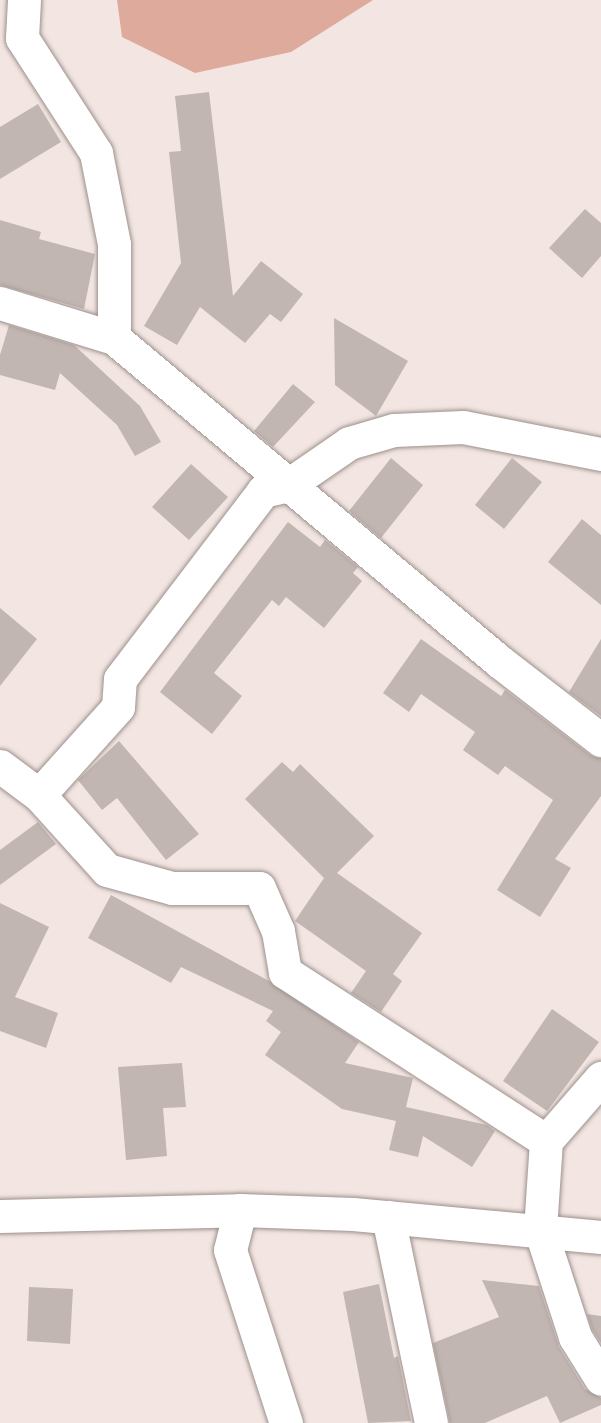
<!DOCTYPE html>
<style>
body{margin:0}
#map{position:relative;width:601px;height:1423px;overflow:hidden;background:#f3e6e2;font-family:Quicksand,sans-serif}
div>[style]{position:absolute}
.green>*{inset:0;background:#deaa9b}
.building>*{inset:0;background:#c2b6b2}
.roads{filter:drop-shadow(0 0 2px #9c908d) drop-shadow(0 0 2px #9c908d)}
.minor>*{height:33px;margin:-16.5px;padding:0 16.5px;transform-origin:16.5px;border-radius:16.5px;background:#fff}
span{translate:-50% -50%;white-space:nowrap;text-align:center;line-height:1.15;-webkit-text-stroke:4.5px #fef4f1;paint-order:stroke}
</style>
<div id="map">
<div class="green">
<div style="clip-path:polygon(117px 0,373px 0,291px 52px,195px 73px,122px 37px)"></div>
</div>
<div class="building">
<div style="clip-path:polygon(209px 92px,233px 296px,261px 261px,303px 294px,281px 322px,270px 314px,245px 343px,200px 307px,177px 345px,144px 326px,181px 263px,169px 152px,181px 151px,175px 96px)"></div>
<div style="clip-path:polygon(38px 104px,61px 142px,0 179px,0 127px)"></div>
<div style="clip-path:polygon(585px 209px,601px 223px,601px 256px,582px 278px,549px 248px)"></div>
<div style="clip-path:polygon(0 220px,41px 232px,39px 239px,95px 254px,84px 309px,0 285px)"></div>
<div style="clip-path:polygon(334px 318px,408px 361px,376px 416px,335px 385px)"></div>
<div style="clip-path:polygon(9px 325px,74px 345px,140px 406px,161px 442px,135px 456px,117px 425px,60px 373px,55px 390px,0 375px,0 355px)"></div>
<div style="clip-path:polygon(293px 384px,315px 402px,273px 447px,254px 431px)"></div>
<div style="clip-path:polygon(391px 458px,423px 485px,381px 538px,349px 511px)"></div>
<div style="clip-path:polygon(512px 458px,542px 482px,504px 529px,475px 505px)"></div>
<div style="clip-path:polygon(191px 464px,228px 497px,189px 540px,152px 507px)"></div>
<div style="clip-path:polygon(582px 519px,601px 535px,601px 605px,548px 562px)"></div>
<div style="clip-path:polygon(288px 522px,320px 547px,325px 540px,358px 567px,353px 573px,362px 581px,324px 628px,286px 597px,279px 606px,272px 600px,214px 673px,242px 696px,212px 734px,160px 692px)"></div>
<div style="clip-path:polygon(0 608px,37px 639px,0 686px)"></div>
<div style="clip-path:polygon(421px 639px,501px 696px,505px 690px,590px 755px,601px 758px,601px 796px,555px 859px,571px 868px,540px 917px,497px 890px,553px 800px,505px 766px,498px 775px,463px 750px,475px 732px,421px 694px,409px 712px,383px 693px)"></div>
<div style="clip-path:polygon(601px 639px,601px 716px,569px 692px)"></div>
<div style="clip-path:polygon(119px 741px,199px 834px,166px 860px,117px 798px,102px 810px,78px 780px)"></div>
<div style="clip-path:polygon(282px 762px,293px 772px,300px 764px,374px 836px,337px 873px,422px 933px,393px 974px,402px 981px,381px 1012px,351px 993px,366px 971px,295px 921px,324px 878px,245px 799px)"></div>
<div style="clip-path:polygon(38px 822px,56px 844px,0 885px,0 850px)"></div>
<div style="clip-path:polygon(111px 895px,269px 981px,359px 1042px,345px 1063px,413px 1078px,406px 1107px,487px 1125px,495px 1131px,472px 1167px,423px 1136px,418px 1157px,389px 1150px,396px 1121px,342px 1109px,265px 1055px,281px 1032px,266px 1021px,273px 1011px,181px 967px,171px 983px,88px 938px)"></div>
<div style="clip-path:polygon(0 903px,49px 927px,15px 997px,58px 1013px,46px 1048px,0 1031px)"></div>
<div style="clip-path:polygon(552px 1009px,599px 1042px,547px 1111px,503px 1081px)"></div>
<div style="clip-path:polygon(182px 1063px,186px 1107px,163px 1108px,167px 1156px,126px 1160px,118px 1067px)"></div>
<div style="clip-path:polygon(482px 1280px,539px 1286px,559px 1347px,585px 1389px,601px 1398px,601px 1405px,560px 1423px,547px 1396px,485px 1423px,450px 1423px,433px 1343px,499px 1317px)"></div>
<div style="clip-path:polygon(379px 1284px,394px 1358px,398px 1356px,411px 1421px,368px 1423px,343px 1292px)"></div>
<div style="clip-path:polygon(29px 1287px,73px 1289px,70px 1344px,27px 1341px)"></div>
<div style="clip-path:polygon(587px 1314px,601px 1316px,601px 1343px,592px 1329px)"></div>
</div>
<div class="roads">
<div class="minor">
<div style="left:24px;top:0;width:38px;rotate:93deg"></div>
<div style="left:22px;top:38px;width:137px;rotate:57.2deg"></div>
<div style="left:96px;top:153px;width:93px;rotate:78.8deg"></div>
<div style="left:114px;top:244px;width:94px;rotate:90deg"></div>
<div style="left:0;top:303px;width:119px;rotate:17.1deg"></div>
<div style="left:114px;top:338px;width:504px;rotate:40.01deg"></div>
<div style="left:500px;top:662px;width:128px;rotate:37.7deg"></div>
<div style="left:0;top:766px;width:49px;rotate:36.6deg"></div>
<div style="left:39px;top:795px;width:101px;rotate:47.8deg"></div>
<div style="left:107px;top:870px;width:67px;rotate:15.5deg"></div>
<div style="left:172px;top:888px;width:87px"></div>
<div style="left:259px;top:888px;width:47px;rotate:66.2deg"></div>
<div style="left:278px;top:931px;width:42px;rotate:80.3deg"></div>
<div style="left:285px;top:972px;width:311px;rotate:32.9deg"></div>
<div style="left:546px;top:1141px;width:88px;rotate:93.9deg"></div>
<div style="left:540px;top:1229px;width:114px;rotate:72deg"></div>
<div style="left:575px;top:1337px;width:49px;rotate:58.2deg"></div>
<div style="left:39px;top:795px;width:118px;rotate:-48.1deg"></div>
<div style="left:118px;top:707px;width:28px;rotate:-86deg"></div>
<div style="left:120px;top:679px;width:236px;rotate:-52.7deg"></div>
<div style="left:263px;top:491px;width:26px;rotate:-13deg"></div>
<div style="left:288px;top:485px;width:74px;rotate:-34.5deg"></div>
<div style="left:349px;top:443px;width:47px;rotate:-16.1deg"></div>
<div style="left:394px;top:430px;width:69px;rotate:-2.5deg"></div>
<div style="left:463px;top:427px;width:141px;rotate:11.1deg"></div>
<div style="left:546px;top:1141px;width:84px;rotate:-48.9deg"></div>
<div style="left:240px;top:1210px;width:41px;rotate:104deg"></div>
<div style="left:230px;top:1250px;width:182px;rotate:72.1deg"></div>
<div style="left:0;top:1216px;width:240px;rotate:-1.4deg"></div>
<div style="left:240px;top:1210px;width:113px;rotate:2deg"></div>
<div style="left:353px;top:1214px;width:249px;rotate:5.3deg"></div>
<div style="left:388px;top:1217px;width:210px;rotate:78.2deg"></div>
</div>
</div>
</div>
